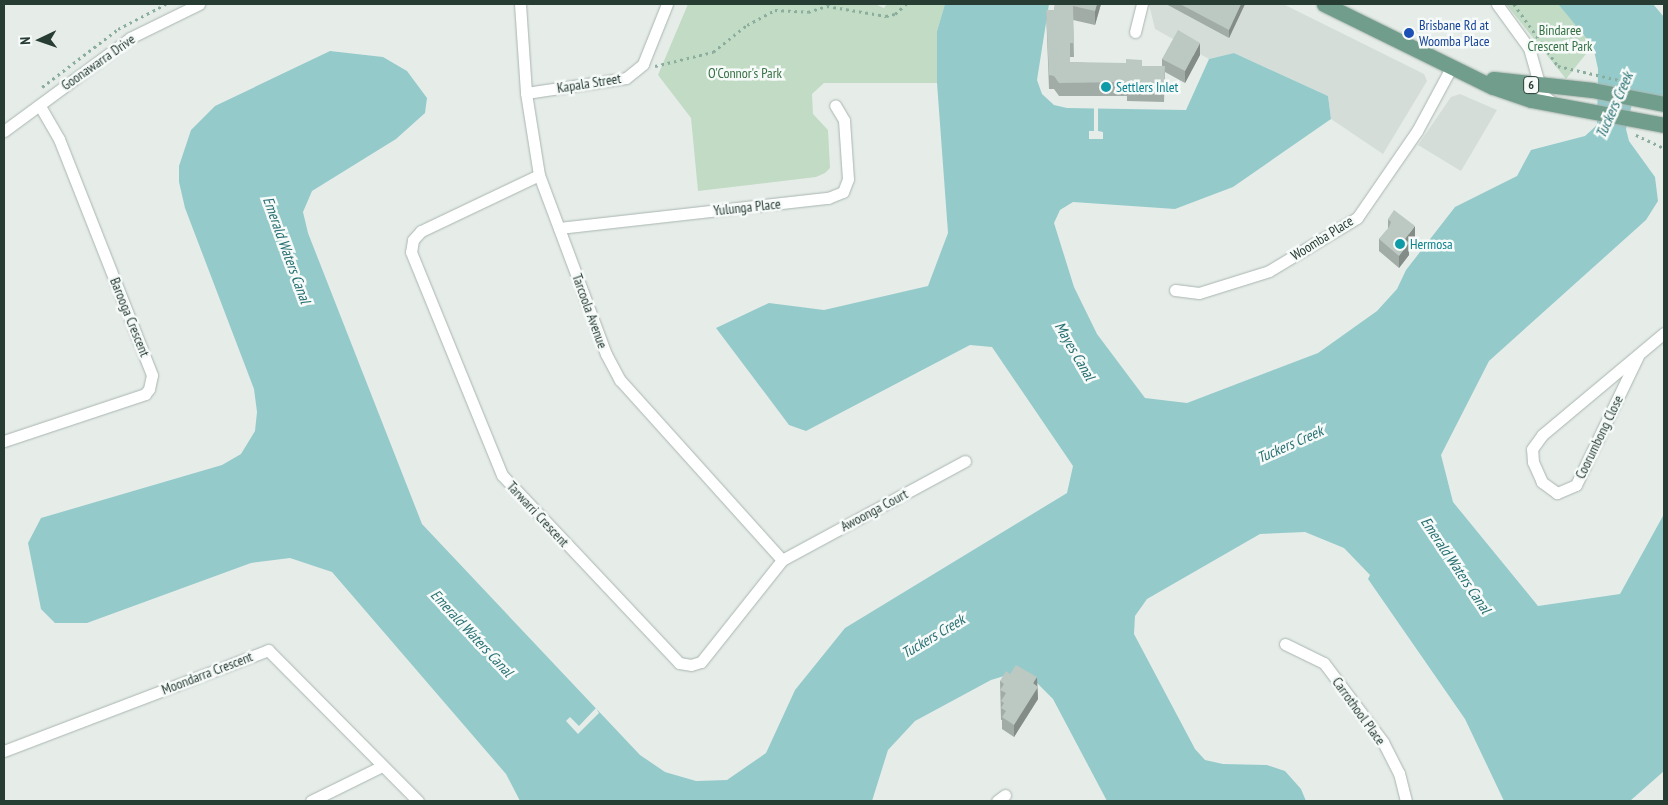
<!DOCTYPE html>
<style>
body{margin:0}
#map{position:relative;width:1668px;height:805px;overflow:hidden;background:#e6ede9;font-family:"PT Sans Narrow",sans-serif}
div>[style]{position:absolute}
.built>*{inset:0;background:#d4ddd8}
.green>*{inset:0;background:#c2dbc5}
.water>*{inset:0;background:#95cacb}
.pier>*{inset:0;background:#e6ede9}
.path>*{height:2.5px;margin-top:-1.25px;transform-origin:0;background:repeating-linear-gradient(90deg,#8aad9e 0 2.5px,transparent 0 6.5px)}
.roads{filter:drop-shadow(0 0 1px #a9b5af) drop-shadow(0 0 1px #a9b5af)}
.minor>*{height:11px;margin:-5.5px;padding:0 5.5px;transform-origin:5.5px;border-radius:5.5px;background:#fff}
.primary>*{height:15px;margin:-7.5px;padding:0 7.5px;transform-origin:7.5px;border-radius:7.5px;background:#709d8c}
.wall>*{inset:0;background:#a2aca7}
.shaded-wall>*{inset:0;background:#848c88}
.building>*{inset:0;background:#bcc8c2}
.dots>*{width:14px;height:14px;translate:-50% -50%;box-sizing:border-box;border:2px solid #f6faf8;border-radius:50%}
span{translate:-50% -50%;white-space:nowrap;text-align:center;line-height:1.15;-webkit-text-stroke:5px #f6faf8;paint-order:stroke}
.shield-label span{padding:1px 4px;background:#f6faf8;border:1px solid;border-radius:4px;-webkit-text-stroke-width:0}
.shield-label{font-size:12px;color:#273d34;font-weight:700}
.transit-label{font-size:14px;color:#164399}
.left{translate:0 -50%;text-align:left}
.park-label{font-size:14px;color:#367044}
.street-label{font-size:14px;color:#273d34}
.culture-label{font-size:14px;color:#0d838f}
.water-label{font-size:15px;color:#287073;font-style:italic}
.frame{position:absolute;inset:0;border:5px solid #273d34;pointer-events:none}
.north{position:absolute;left:15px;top:15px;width:50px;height:50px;-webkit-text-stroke:4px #f6faf8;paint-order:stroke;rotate:267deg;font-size:14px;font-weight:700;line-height:20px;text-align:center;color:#273d34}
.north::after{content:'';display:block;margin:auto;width:18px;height:22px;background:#273d34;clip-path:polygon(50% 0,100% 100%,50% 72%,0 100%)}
</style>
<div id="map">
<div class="built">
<div style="clip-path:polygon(1149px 4px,1283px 4px,1424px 74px,1427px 81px,1383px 154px,1331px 119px,1328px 96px,1234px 53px,1209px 59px,1155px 29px)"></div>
<div style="clip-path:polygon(1460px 94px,1497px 110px,1461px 171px,1418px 145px,1451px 97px)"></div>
</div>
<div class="green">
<div style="clip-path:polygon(688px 4px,875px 4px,884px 8px,887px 4px,945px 4px,937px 31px,937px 83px,824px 83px,812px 94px,813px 114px,828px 130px,830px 168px,825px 173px,816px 177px,698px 191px,691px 118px,658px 75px)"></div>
<div style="clip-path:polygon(1506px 4px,1558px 4px,1593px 45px,1566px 79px)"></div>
</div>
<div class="water">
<div style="clip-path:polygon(945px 4px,1049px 4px,1037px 80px,1042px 94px,1054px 105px,1067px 108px,1186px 110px,1209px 59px,1234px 53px,1328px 96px,1331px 119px,1233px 187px,1175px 209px,1073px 202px,1060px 210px,1054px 223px,1074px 287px,1097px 334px,1145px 398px,1187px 403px,1318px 353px,1377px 311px,1397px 289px,1406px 270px,1455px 207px,1517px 176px,1531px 150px,1585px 136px,1597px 125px,1598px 69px,1593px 46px,1558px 4px,1653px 4px,1664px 17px,1664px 96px,1633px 100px,1626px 129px,1629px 141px,1655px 177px,1658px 201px,1646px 220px,1489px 361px,1441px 455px,1453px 502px,1538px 606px,1620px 594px,1664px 514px,1664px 771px,1630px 801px,1504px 801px,1465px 719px,1368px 579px,1370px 575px,1344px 548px,1305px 532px,1260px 534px,1147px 599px,1135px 616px,1134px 634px,1195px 749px,1205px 760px,1223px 764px,1267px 765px,1285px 771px,1301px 789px,1306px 801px,1107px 801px,1053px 699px,1036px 682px,1014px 673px,991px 680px,915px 721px,888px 750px,872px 801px,520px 801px,506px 774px,332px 572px,290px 558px,251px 563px,87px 623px,55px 623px,41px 609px,28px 543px,41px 518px,222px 465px,241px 454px,255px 431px,257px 412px,254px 389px,185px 208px,179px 182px,179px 166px,191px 130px,215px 106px,330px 51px,383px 57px,407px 71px,427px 98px,425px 113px,396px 139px,312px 191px,303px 212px,308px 233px,422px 524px,640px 755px,665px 772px,696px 781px,727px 780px,766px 753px,795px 690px,845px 628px,1067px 493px,1073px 466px,992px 347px,970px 345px,806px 431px,789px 425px,716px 328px,769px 303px,824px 310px,928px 286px,948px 233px,937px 83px,937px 31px)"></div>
</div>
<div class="pier">
<div style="clip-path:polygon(1094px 107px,1098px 107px,1098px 131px,1103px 132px,1103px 139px,1089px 139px,1089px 131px,1094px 131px)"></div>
<div style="clip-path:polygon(596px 708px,599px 713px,578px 734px,566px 721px,570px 717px,579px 726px)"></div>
</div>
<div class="path">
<div style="left:1514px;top:4px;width:76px;rotate:54.6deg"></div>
<div style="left:1558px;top:66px;width:67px;rotate:13deg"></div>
<div style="left:655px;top:66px;width:60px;rotate:-13.6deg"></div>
<div style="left:713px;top:52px;width:43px;rotate:-38.5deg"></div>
<div style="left:747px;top:25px;width:32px;rotate:-28deg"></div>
<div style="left:775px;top:10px;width:33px;rotate:3deg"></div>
<div style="left:808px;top:12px;width:20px;rotate:-18deg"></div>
<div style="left:827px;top:6px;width:60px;rotate:9.6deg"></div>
<div style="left:886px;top:16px;width:9px;rotate:-13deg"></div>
<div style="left:895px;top:14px;width:15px;rotate:-42deg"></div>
<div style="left:42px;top:87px;width:96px;rotate:-37.3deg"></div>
<div style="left:118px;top:29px;width:54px;rotate:-27.5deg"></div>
<div style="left:1636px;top:135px;width:31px;rotate:25deg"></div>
</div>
<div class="roads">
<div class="minor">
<div style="left:520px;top:4px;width:89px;rotate:86.1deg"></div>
<div style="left:526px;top:93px;width:83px;rotate:81deg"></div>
<div style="left:539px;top:175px;width:191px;rotate:69.5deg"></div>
<div style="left:606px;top:354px;width:30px;rotate:62deg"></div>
<div style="left:620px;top:380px;width:242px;rotate:48deg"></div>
<div style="left:1497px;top:4px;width:54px;rotate:54deg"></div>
<div style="left:1529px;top:48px;width:48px;rotate:74.2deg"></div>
<div style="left:1542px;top:94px;width:13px;rotate:39deg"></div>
<div style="left:1135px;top:32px;width:29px;rotate:-76deg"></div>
<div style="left:526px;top:93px;width:101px;rotate:-8.5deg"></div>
<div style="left:626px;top:78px;width:22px;rotate:-39deg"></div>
<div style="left:643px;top:64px;width:65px;rotate:-68.2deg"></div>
<div style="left:4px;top:131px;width:157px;rotate:-36.4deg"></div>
<div style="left:130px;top:38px;width:77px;rotate:-26.2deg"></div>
<div style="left:539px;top:175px;width:131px;rotate:154.6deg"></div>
<div style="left:421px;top:231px;width:12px;rotate:132deg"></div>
<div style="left:413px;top:240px;width:12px;rotate:99deg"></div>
<div style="left:411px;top:252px;width:241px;rotate:67.8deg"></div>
<div style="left:502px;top:475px;width:258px;rotate:46.7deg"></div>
<div style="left:679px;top:663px;width:12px;rotate:9deg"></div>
<div style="left:691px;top:665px;width:10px;rotate:-17deg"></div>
<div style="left:701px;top:662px;width:130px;rotate:-51.5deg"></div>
<div style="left:782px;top:560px;width:208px;rotate:-28.4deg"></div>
<div style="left:559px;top:228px;width:271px;rotate:-6.4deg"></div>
<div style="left:828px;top:198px;width:16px;rotate:-22deg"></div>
<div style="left:843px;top:192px;width:14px;rotate:-69deg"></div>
<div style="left:848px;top:179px;width:59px;rotate:-93.9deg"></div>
<div style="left:844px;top:120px;width:17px;rotate:-121deg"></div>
<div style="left:1175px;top:290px;width:24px;rotate:7deg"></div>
<div style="left:1199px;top:293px;width:73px;rotate:-17.4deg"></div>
<div style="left:1269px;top:271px;width:103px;rotate:-31.1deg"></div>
<div style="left:1357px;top:218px;width:106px;rotate:-55.4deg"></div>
<div style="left:1417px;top:131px;width:74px;rotate:-61.7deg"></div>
<div style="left:1638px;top:356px;width:143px;rotate:115.7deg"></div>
<div style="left:1576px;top:485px;width:21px;rotate:157deg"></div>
<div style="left:1557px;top:493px;width:19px;rotate:-144deg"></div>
<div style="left:1542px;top:482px;width:22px;rotate:-114deg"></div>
<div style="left:1533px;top:462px;width:13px;rotate:-94deg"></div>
<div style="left:1532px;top:449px;width:17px;rotate:-54deg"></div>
<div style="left:1542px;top:435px;width:159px;rotate:-39.9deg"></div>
<div style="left:4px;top:441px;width:149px;rotate:-18.4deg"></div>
<div style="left:145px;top:394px;width:6px;rotate:-51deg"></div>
<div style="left:149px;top:389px;width:14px;rotate:-78deg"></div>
<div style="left:152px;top:375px;width:254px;rotate:-111.5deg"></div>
<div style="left:59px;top:139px;width:39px;rotate:-120deg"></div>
<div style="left:1285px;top:644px;width:43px;rotate:26deg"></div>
<div style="left:1324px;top:663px;width:99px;rotate:53.2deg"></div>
<div style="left:1383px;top:742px;width:35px;rotate:63deg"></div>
<div style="left:1399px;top:773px;width:29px;rotate:76deg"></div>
<div style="left:4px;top:751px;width:283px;rotate:-20.9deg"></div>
<div style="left:268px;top:650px;width:213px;rotate:45.2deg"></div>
<div style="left:311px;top:801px;width:79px;rotate:-26.2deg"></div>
<div style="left:997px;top:801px;width:10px;rotate:-37deg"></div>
</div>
<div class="primary">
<div style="left:1324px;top:4px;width:188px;rotate:26.2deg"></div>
<div style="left:1493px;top:87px;width:40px;rotate:18.9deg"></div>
<div style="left:1531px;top:100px;width:135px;rotate:10.6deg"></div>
<div style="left:1493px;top:79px;width:100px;rotate:6.3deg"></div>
<div style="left:1592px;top:90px;width:73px;rotate:11deg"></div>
</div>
</div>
<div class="wall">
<div style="clip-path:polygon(1055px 4px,1101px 4px,1095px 25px,1073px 20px,1074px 57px,1070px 57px,1070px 62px,1142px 66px,1162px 66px,1162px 59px,1200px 55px,1185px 83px,1165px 72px,1164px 102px,1127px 101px,1127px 96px,1059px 96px,1054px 89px,1049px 89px,1046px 10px,1054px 10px)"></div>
<div style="clip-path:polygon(1166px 4px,1245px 4px,1229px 38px)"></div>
<div style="clip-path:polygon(1388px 219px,1415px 238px,1409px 245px,1409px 255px,1399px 268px,1379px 251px,1379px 239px,1388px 229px)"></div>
<div style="clip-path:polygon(1010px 674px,1037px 686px,1038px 699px,1014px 737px,1002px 729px,1002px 720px,1001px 720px,1000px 681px)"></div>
</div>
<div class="shaded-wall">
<div style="clip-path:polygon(1097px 4px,1101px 4px,1095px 25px,1095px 11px)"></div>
<div style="clip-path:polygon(1241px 4px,1245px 4px,1229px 38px,1229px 30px)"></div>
<div style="clip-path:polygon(1200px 43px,1200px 55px,1185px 83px,1185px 71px)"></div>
<div style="clip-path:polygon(1415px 226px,1415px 238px,1409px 245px,1409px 255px,1399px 268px,1399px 256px,1405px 239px)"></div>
<div style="clip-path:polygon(1037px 677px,1038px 699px,1014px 737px,1014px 725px,1033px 683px)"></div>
</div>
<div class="building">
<div style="clip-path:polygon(1055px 4px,1097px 4px,1095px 11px,1073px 6px,1074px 43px,1070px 43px,1070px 62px,1126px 63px,1126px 59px,1142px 60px,1142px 66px,1165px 66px,1164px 88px,1127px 88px,1127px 82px,1059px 83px,1054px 76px,1049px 75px,1046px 10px,1054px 10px)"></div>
<div style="clip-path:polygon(1180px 4px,1241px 4px,1229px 30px)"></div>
<div style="clip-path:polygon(1178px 30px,1200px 43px,1185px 71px,1162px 59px)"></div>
<div style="clip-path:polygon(1394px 210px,1415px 226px,1405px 239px,1409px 243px,1399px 256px,1379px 239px,1389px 227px,1391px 222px,1388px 219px)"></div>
<div style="clip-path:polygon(1016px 665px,1037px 677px,1033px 683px,1038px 687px,1014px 725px,1002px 717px,1006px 711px,1001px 708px,1004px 703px,1001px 701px,1006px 693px,1000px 690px,1004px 684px,1000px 681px,1006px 671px,1010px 674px)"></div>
</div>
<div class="dots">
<div style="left:1409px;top:33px;background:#1a4fb4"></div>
<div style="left:1106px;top:87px;background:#0f9aa8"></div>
<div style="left:1400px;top:244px;background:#0f9aa8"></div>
</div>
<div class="shield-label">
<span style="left:1531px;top:85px">6</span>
</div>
<div class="transit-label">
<span class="left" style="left:1419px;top:33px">Brisbane Rd at<br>Woomba Place</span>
</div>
<div class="park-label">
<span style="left:1560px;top:38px">Bindaree<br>Crescent Park</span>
<span style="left:745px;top:73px">O'Connor's Park</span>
</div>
<div class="street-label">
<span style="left:98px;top:62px;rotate:-35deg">Goonawarra Drive</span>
<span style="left:589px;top:83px;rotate:-9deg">Kapala Street</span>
<span style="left:747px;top:207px;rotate:-6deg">Yulunga Place</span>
<span style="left:1322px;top:238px;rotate:-32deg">Woomba Place</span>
<span style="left:590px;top:311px;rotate:70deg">Tarcoola Avenue</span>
<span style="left:130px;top:317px;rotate:68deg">Barooga Crescent</span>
<span style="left:1599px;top:437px;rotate:-64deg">Coorumbong Close</span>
<span style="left:874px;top:510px;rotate:-28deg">Awoonga Court</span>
<span style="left:538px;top:514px;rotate:47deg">Tarwarri Crescent</span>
<span style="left:207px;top:673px;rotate:-21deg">Moondarra Crescent</span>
<span style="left:1359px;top:711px;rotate:54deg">Carrothool Place</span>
</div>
<div class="culture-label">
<span class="left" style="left:1116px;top:87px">Settlers Inlet</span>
<span class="left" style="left:1410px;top:244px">Hermosa</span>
</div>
<div class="water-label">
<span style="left:1614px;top:105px;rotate:-66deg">Tuckers Creek</span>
<span style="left:287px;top:250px;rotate:70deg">Emerald Waters Canal</span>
<span style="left:1075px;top:351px;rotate:60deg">Mayes Canal</span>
<span style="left:1290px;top:444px;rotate:-24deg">Tuckers Creek</span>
<span style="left:1456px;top:565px;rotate:56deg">Emerald Waters Canal</span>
<span style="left:472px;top:633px;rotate:47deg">Emerald Waters Canal</span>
<span style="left:933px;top:636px;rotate:-31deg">Tuckers Creek</span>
</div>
<div class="frame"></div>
<div class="north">N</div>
</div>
